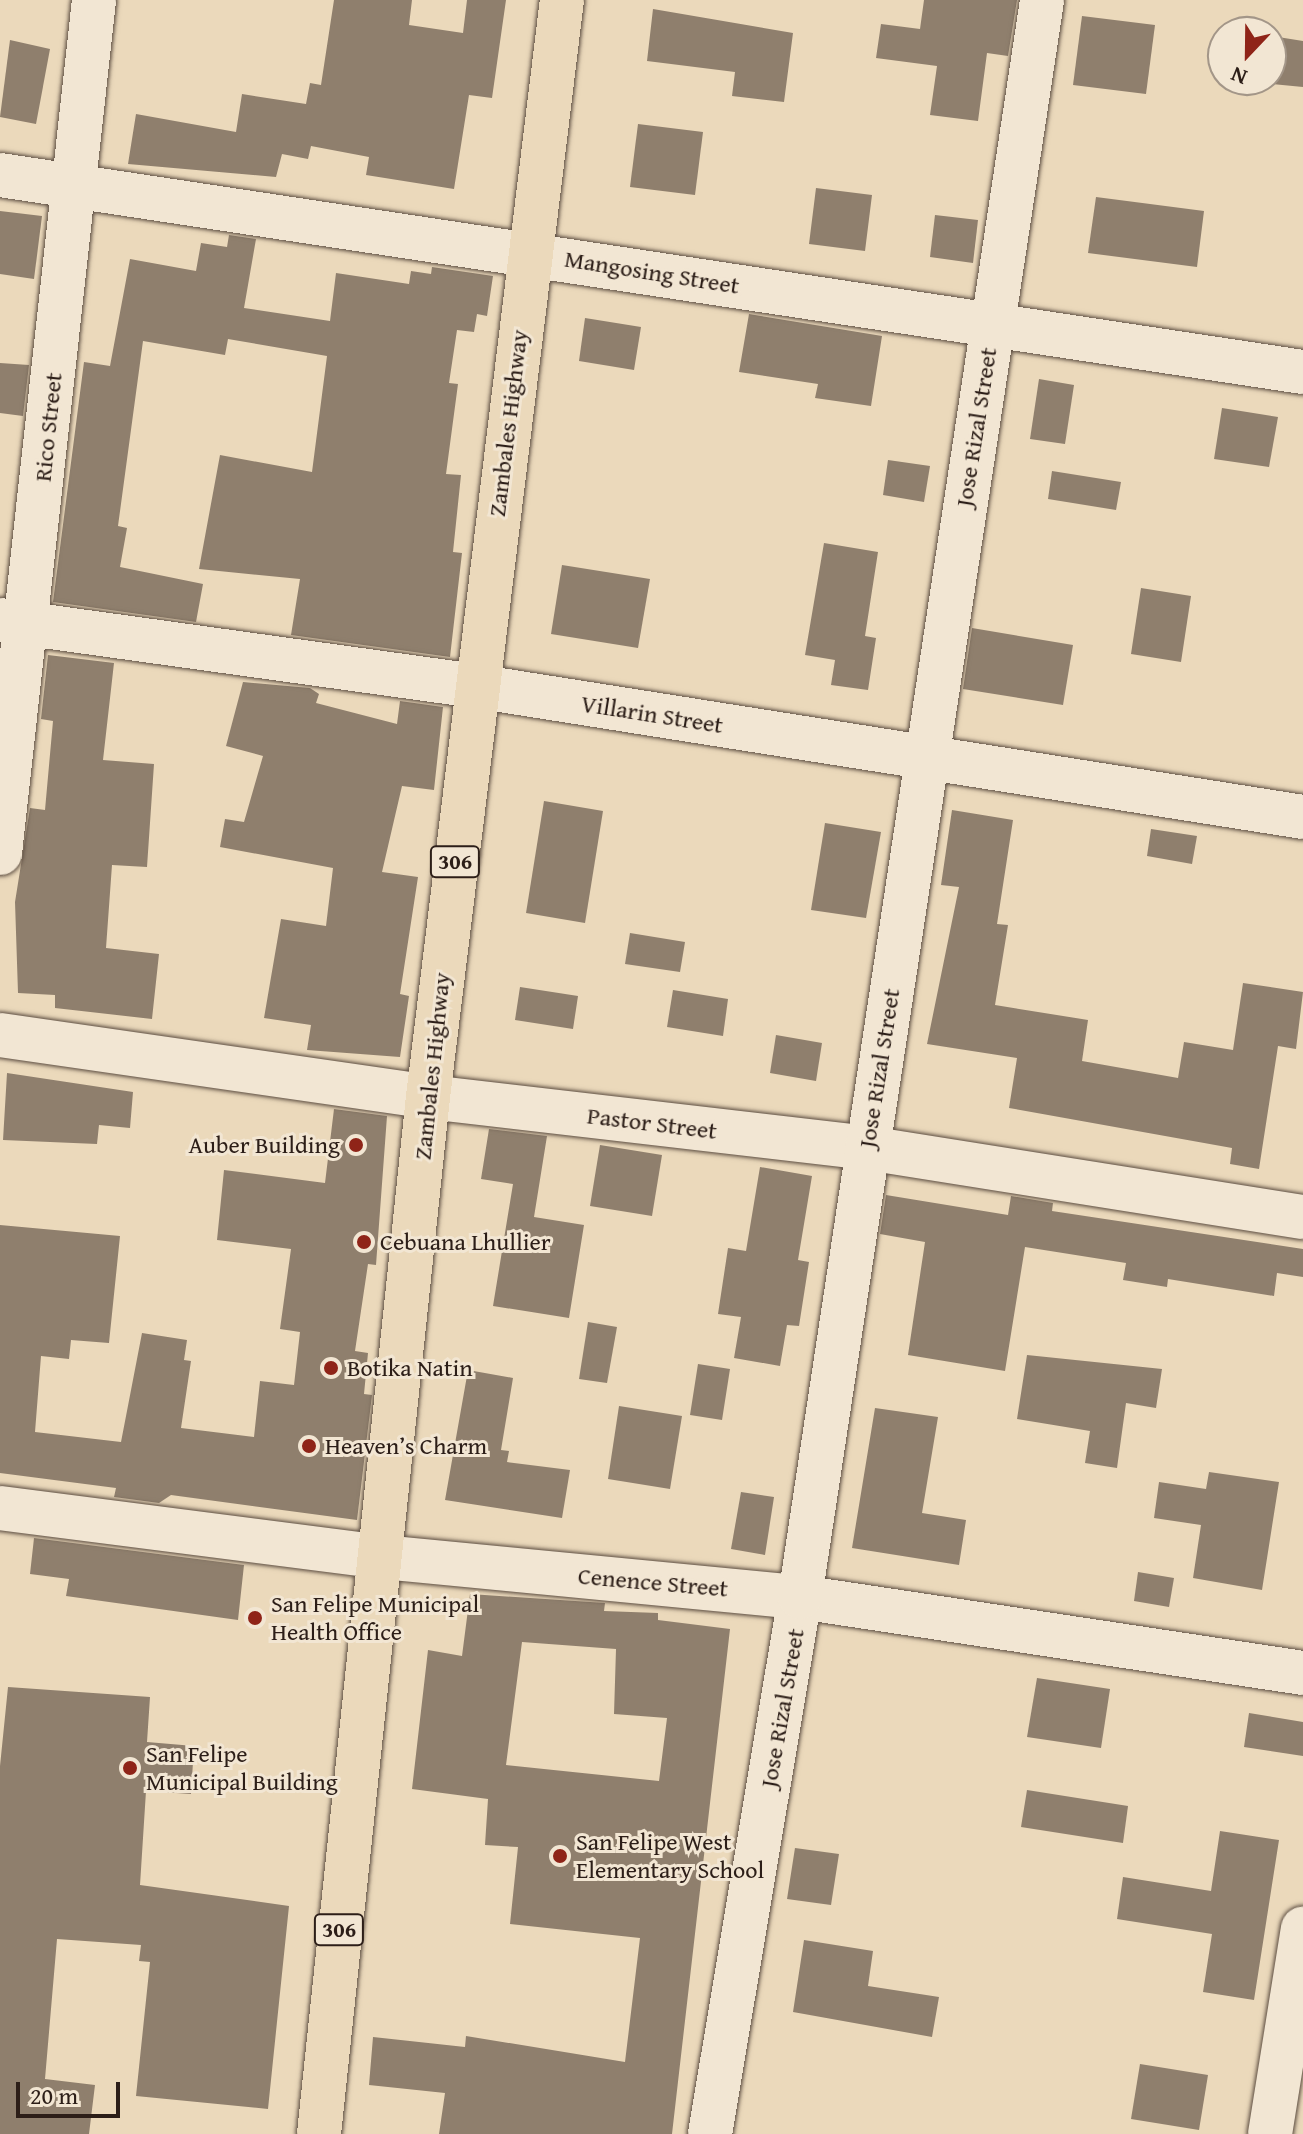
<!DOCTYPE html>
<meta charset="utf-8">
<style>
body{margin:0}
#map{position:relative;width:1303px;height:2134px;overflow:hidden;background:#ebd9bb;font-family:"Gentium Book Plus",serif}
div>[style]{position:absolute}
.building>*{inset:0;background:#8f7f6d}
.roads{filter:drop-shadow(0 0 2px #5c4d41) drop-shadow(0 0 2px #5c4d41)}
.minor>*{height:44px;margin:-22px;padding:0 22px;transform-origin:22px;border-radius:22px;background:#f2e6d3}
.major>*{height:44px;margin:-22px;padding:0 22px;transform-origin:22px;border-radius:22px;background:#ebd9bb}
.dots>*{width:22px;height:22px;translate:-50% -50%;box-sizing:border-box;border:4px solid #f2e6d3;border-radius:50%}
span{translate:-50% -50%;white-space:nowrap;text-align:center;line-height:1.15;-webkit-text-stroke:6px #f2e6d3;paint-order:stroke}
.shield-label span{padding:2px 6px;background:#f2e6d3;border:2px solid;border-radius:6px;-webkit-text-stroke-width:0}
.shield-label{font-size:22px;color:#2c1e18;font-weight:700}
.street-label{font-size:24px;color:#2c1e18}
.poi-label{font-size:24px;color:#2c1e18}
.right{translate:-100% -50%;text-align:right}
.left{translate:0 -50%;text-align:left}
.north{position:absolute;left:1207px;top:16px;width:80px;height:80px;box-sizing:border-box;background:#f2e6d3;border:2px solid #a39688;border-radius:50%;rotate:202deg;font-size:22px;font-weight:700;line-height:32px;text-align:center;color:#2c1e18}
.north::after{content:'';display:block;margin:auto;width:28px;height:36px;background:#8f2418;clip-path:polygon(50% 0,100% 100%,50% 72%,0 100%)}
.scale{position:absolute;left:16px;top:2082px;width:104px;height:36px;box-sizing:border-box;border:4px solid #2c1e18;border-top:0;padding-left:10px;font-size:24px;line-height:28px;white-space:nowrap;color:#2c1e18;-webkit-text-stroke:6px #f2e6d3;paint-order:stroke}
</style>
<div id="map">
<div class="building">
<div style="clip-path:polygon(334px 0,412px 0,409px 25px,463px 33px,467px 0,506px 0,492px 98px,469px 95px,454px 189px,366px 175px,369px 157px,311px 146px,308px 159px,282px 154px,276px 177px,128px 164px,136px 114px,236px 132px,242px 94px,306px 104px,310px 83px,321px 85px)"></div>
<div style="clip-path:polygon(924px 0,1017px 0,1008px 56px,987px 53px,978px 121px,930px 115px,937px 66px,876px 58px,881px 24px,920px 29px)"></div>
<div style="clip-path:polygon(653px 9px,793px 33px,784px 102px,732px 96px,735px 72px,647px 61px)"></div>
<div style="clip-path:polygon(1082px 16px,1155px 25px,1146px 94px,1073px 85px)"></div>
<div style="clip-path:polygon(1278px 37px,1303px 41px,1303px 87px,1272px 84px)"></div>
<div style="clip-path:polygon(10px 40px,50px 49px,36px 124px,0 117px)"></div>
<div style="clip-path:polygon(638px 124px,703px 132px,695px 195px,630px 187px)"></div>
<div style="clip-path:polygon(816px 188px,872px 195px,865px 251px,809px 244px)"></div>
<div style="clip-path:polygon(1096px 197px,1204px 211px,1197px 267px,1088px 253px)"></div>
<div style="clip-path:polygon(0 211px,42px 216px,34px 279px,0 274px)"></div>
<div style="clip-path:polygon(935px 215px,978px 220px,973px 263px,930px 257px)"></div>
<div style="clip-path:polygon(229px 235px,256px 239px,244px 308px,330px 321px,336px 273px,409px 284px,411px 271px,431px 274px,432px 267px,493px 276px,487px 316px,477px 314px,474px 332px,457px 330px,449px 383px,458px 384px,446px 474px,461px 475px,453px 552px,462px 553px,450px 657px,291px 635px,300px 579px,199px 569px,220px 455px,312px 472px,327px 356px,228px 339px,225px 355px,143px 341px,118px 526px,127px 528px,120px 567px,203px 584px,196px 622px,53px 602px,84px 362px,110px 366px,130px 259px,196px 271px,201px 243px,227px 247px)"></div>
<div style="clip-path:polygon(749px 314px,882px 336px,871px 406px,815px 398px,818px 384px,739px 372px)"></div>
<div style="clip-path:polygon(585px 318px,641px 327px,634px 370px,579px 361px)"></div>
<div style="clip-path:polygon(0 363px,29px 365px,23px 416px,0 413px)"></div>
<div style="clip-path:polygon(1039px 379px,1074px 385px,1065px 444px,1030px 439px)"></div>
<div style="clip-path:polygon(1222px 408px,1278px 417px,1269px 467px,1214px 459px)"></div>
<div style="clip-path:polygon(888px 460px,930px 466px,924px 502px,883px 495px)"></div>
<div style="clip-path:polygon(1052px 471px,1121px 482px,1116px 510px,1048px 499px)"></div>
<div style="clip-path:polygon(824px 543px,878px 552px,865px 636px,876px 638px,868px 690px,831px 685px,835px 660px,805px 655px)"></div>
<div style="clip-path:polygon(562px 565px,650px 579px,638px 648px,551px 634px)"></div>
<div style="clip-path:polygon(1141px 588px,1191px 596px,1181px 662px,1131px 654px)"></div>
<div style="clip-path:polygon(972px 628px,1073px 645px,1063px 705px,963px 689px)"></div>
<div style="clip-path:polygon(48px 655px,114px 663px,103px 760px,154px 764px,147px 867px,112px 865px,106px 948px,159px 954px,152px 1019px,55px 1008px,55px 995px,18px 993px,15px 902px,30px 808px,45px 810px,53px 721px,41px 719px)"></div>
<div style="clip-path:polygon(243px 682px,310px 688px,319px 694px,316px 703px,397px 724px,400px 701px,443px 707px,434px 790px,402px 786px,382px 872px,418px 877px,400px 994px,409px 996px,400px 1057px,307px 1050px,311px 1025px,264px 1018px,281px 919px,326px 926px,333px 868px,220px 847px,225px 819px,244px 822px,263px 756px,226px 746px)"></div>
<div style="clip-path:polygon(544px 801px,603px 811px,585px 923px,526px 913px)"></div>
<div style="clip-path:polygon(952px 810px,1013px 820px,997px 924px,1008px 925px,995px 1005px,1088px 1020px,1082px 1061px,1178px 1078px,1184px 1042px,1233px 1050px,1243px 983px,1303px 992px,1296px 1049px,1278px 1046px,1259px 1169px,1230px 1164px,1232px 1148px,1009px 1108px,1017px 1058px,927px 1044px,959px 887px,941px 885px)"></div>
<div style="clip-path:polygon(825px 823px,881px 832px,866px 918px,811px 910px)"></div>
<div style="clip-path:polygon(1151px 829px,1197px 836px,1192px 864px,1147px 856px)"></div>
<div style="clip-path:polygon(630px 933px,685px 942px,680px 972px,625px 964px)"></div>
<div style="clip-path:polygon(520px 987px,578px 996px,573px 1029px,515px 1020px)"></div>
<div style="clip-path:polygon(673px 990px,728px 999px,723px 1036px,667px 1027px)"></div>
<div style="clip-path:polygon(776px 1035px,822px 1043px,816px 1081px,770px 1073px)"></div>
<div style="clip-path:polygon(7px 1073px,133px 1092px,130px 1128px,99px 1125px,97px 1144px,3px 1140px)"></div>
<div style="clip-path:polygon(334px 1109px,387px 1116px,376px 1265px,368px 1264px,355px 1351px,368px 1353px,364px 1394px,372px 1395px,357px 1520px,171px 1495px,159px 1503px,114px 1497px,116px 1488px,0 1473px,0 1225px,120px 1236px,109px 1343px,71px 1340px,69px 1359px,41px 1356px,35px 1432px,121px 1442px,142px 1333px,187px 1340px,184px 1360px,191px 1361px,181px 1428px,254px 1437px,260px 1381px,294px 1385px,300px 1332px,280px 1329px,291px 1249px,217px 1240px,224px 1170px,325px 1183px)"></div>
<div style="clip-path:polygon(489px 1129px,547px 1136px,534px 1217px,584px 1225px,569px 1318px,493px 1306px,513px 1184px,481px 1179px)"></div>
<div style="clip-path:polygon(600px 1145px,662px 1155px,652px 1216px,590px 1206px)"></div>
<div style="clip-path:polygon(760px 1167px,812px 1176px,798px 1260px,809px 1262px,799px 1326px,787px 1325px,780px 1366px,734px 1358px,741px 1317px,718px 1314px,728px 1248px,746px 1251px)"></div>
<div style="clip-path:polygon(886px 1195px,1008px 1215px,1011px 1196px,1053px 1203px,1052px 1211px,1303px 1249px,1303px 1277px,1277px 1273px,1274px 1296px,1168px 1279px,1167px 1287px,1123px 1280px,1126px 1263px,1025px 1247px,1005px 1371px,908px 1355px,925px 1242px,880px 1234px)"></div>
<div style="clip-path:polygon(588px 1322px,617px 1327px,607px 1383px,579px 1379px)"></div>
<div style="clip-path:polygon(1027px 1355px,1162px 1369px,1156px 1408px,1126px 1403px,1117px 1468px,1085px 1463px,1090px 1431px,1017px 1419px)"></div>
<div style="clip-path:polygon(698px 1364px,730px 1369px,722px 1420px,690px 1415px)"></div>
<div style="clip-path:polygon(468px 1370px,513px 1378px,501px 1450px,509px 1451px,507px 1462px,570px 1470px,562px 1518px,445px 1500px)"></div>
<div style="clip-path:polygon(619px 1406px,682px 1416px,670px 1489px,608px 1479px)"></div>
<div style="clip-path:polygon(875px 1408px,938px 1417px,922px 1513px,966px 1520px,959px 1565px,852px 1548px)"></div>
<div style="clip-path:polygon(1209px 1472px,1279px 1482px,1262px 1590px,1193px 1578px,1201px 1525px,1154px 1518px,1159px 1482px,1206px 1489px)"></div>
<div style="clip-path:polygon(741px 1492px,774px 1497px,765px 1555px,731px 1549px)"></div>
<div style="clip-path:polygon(34px 1538px,244px 1565px,238px 1620px,66px 1596px,69px 1579px,30px 1574px)"></div>
<div style="clip-path:polygon(1138px 1572px,1174px 1578px,1169px 1607px,1134px 1601px)"></div>
<div style="clip-path:polygon(evenodd,470px 1594px,605px 1603px,604px 1611px,658px 1613px,658px 1620px,730px 1629px,672px 2134px,439px 2134px,445px 2093px,369px 2085px,373px 2037px,465px 2047px,466px 2036px,625px 2062px,640px 1938px,510px 1924px,518px 1847px,485px 1845px,488px 1799px,412px 1789px,428px 1650px,462px 1656px,470px 1594px,522px 1642px,616px 1649px,614px 1714px,667px 1718px,659px 1781px,506px 1765px,522px 1642px)"></div>
<div style="clip-path:polygon(1037px 1678px,1110px 1689px,1101px 1748px,1027px 1737px)"></div>
<div style="clip-path:polygon(8px 1687px,150px 1697px,147px 1742px,194px 1746px,191px 1794px,146px 1791px,140px 1885px,289px 1906px,268px 2109px,136px 2096px,150px 1962px,139px 1961px,141px 1945px,57px 1939px,45px 2079px,95px 2085px,89px 2134px,0 2134px,0 1766px)"></div>
<div style="clip-path:polygon(1249px 1713px,1303px 1722px,1303px 1756px,1244px 1747px)"></div>
<div style="clip-path:polygon(1027px 1790px,1128px 1806px,1123px 1843px,1021px 1827px)"></div>
<div style="clip-path:polygon(1220px 1831px,1279px 1840px,1254px 2000px,1203px 1992px,1212px 1934px,1117px 1919px,1123px 1877px,1211px 1891px)"></div>
<div style="clip-path:polygon(795px 1848px,839px 1854px,831px 1905px,787px 1899px)"></div>
<div style="clip-path:polygon(804px 1940px,873px 1951px,868px 1986px,939px 1997px,932px 2037px,793px 2012px)"></div>
<div style="clip-path:polygon(1140px 2064px,1208px 2075px,1199px 2130px,1131px 2119px)"></div>
</div>
<div class="roads">
<div class="minor">
<div style="left:0;top:175px;width:1318px;rotate:8.6deg"></div>
<div style="left:0;top:620px;width:480px;rotate:7.9deg"></div>
<div style="left:475px;top:686px;width:838px;rotate:8.99deg"></div>
<div style="left:0;top:853px;width:858px;rotate:-83.71deg"></div>
<div style="left:0;top:1035px;width:432px;rotate:8.2deg"></div>
<div style="left:428px;top:1097px;width:442px;rotate:6.6deg"></div>
<div style="left:867px;top:1148px;width:441px;rotate:9deg"></div>
<div style="left:0;top:1508px;width:385px;rotate:7.3deg"></div>
<div style="left:382px;top:1557px;width:420px;rotate:5.5deg"></div>
<div style="left:800px;top:1597px;width:509px;rotate:8.59deg"></div>
<div style="left:710px;top:2134px;width:544px;rotate:-80.49deg"></div>
<div style="left:800px;top:1597px;width:1615px;rotate:-81.38deg"></div>
<div style="left:1270px;top:2134px;width:208px;rotate:-80.9deg"></div>
</div>
<div class="major">
<div style="left:319px;top:2134px;width:1043px;rotate:-84deg"></div>
<div style="left:428px;top:1097px;width:1105px;rotate:-83.04deg"></div>
</div>
</div>
<div class="dots">
<div style="left:356px;top:1145px;background:#8f2418"></div>
<div style="left:364px;top:1242px;background:#8f2418"></div>
<div style="left:331px;top:1368px;background:#8f2418"></div>
<div style="left:309px;top:1446px;background:#8f2418"></div>
<div style="left:255px;top:1618px;background:#8f2418"></div>
<div style="left:130px;top:1768px;background:#8f2418"></div>
<div style="left:560px;top:1856px;background:#8f2418"></div>
</div>
<div class="shield-label">
<span style="left:455px;top:862px">306</span>
<span style="left:339px;top:1930px">306</span>
</div>
<div class="street-label">
<span style="left:652px;top:272px;rotate:9deg">Mangosing Street</span>
<span style="left:508px;top:423px;rotate:-83deg">Zambales Highway</span>
<span style="left:48px;top:427px;rotate:-84deg">Rico Street</span>
<span style="left:976px;top:427px;rotate:-81deg">Jose Rizal Street</span>
<span style="left:652px;top:714px;rotate:9deg">Villarin Street</span>
<span style="left:432px;top:1066px;rotate:-84deg">Zambales Highway</span>
<span style="left:879px;top:1068px;rotate:-81deg">Jose Rizal Street</span>
<span style="left:652px;top:1123px;rotate:7deg">Pastor Street</span>
<span style="left:653px;top:1582px;rotate:5deg">Cenence Street</span>
<span style="left:782px;top:1708px;rotate:-80deg">Jose Rizal Street</span>
</div>
<div class="poi-label">
<span class="right" style="left:340px;top:1145px">Auber Building</span>
<span class="left" style="left:380px;top:1242px">Cebuana Lhullier</span>
<span class="left" style="left:347px;top:1368px">Botika Natin</span>
<span class="left" style="left:325px;top:1446px">Heaven’s Charm</span>
<span class="left" style="left:271px;top:1618px">San Felipe Municipal<br>Health Office</span>
<span class="left" style="left:146px;top:1768px">San Felipe<br>Municipal Building</span>
<span class="left" style="left:576px;top:1856px">San Felipe West<br>Elementary School</span>
</div>
<div class="north">N</div>
<div class="scale">20 m</div>
</div>
